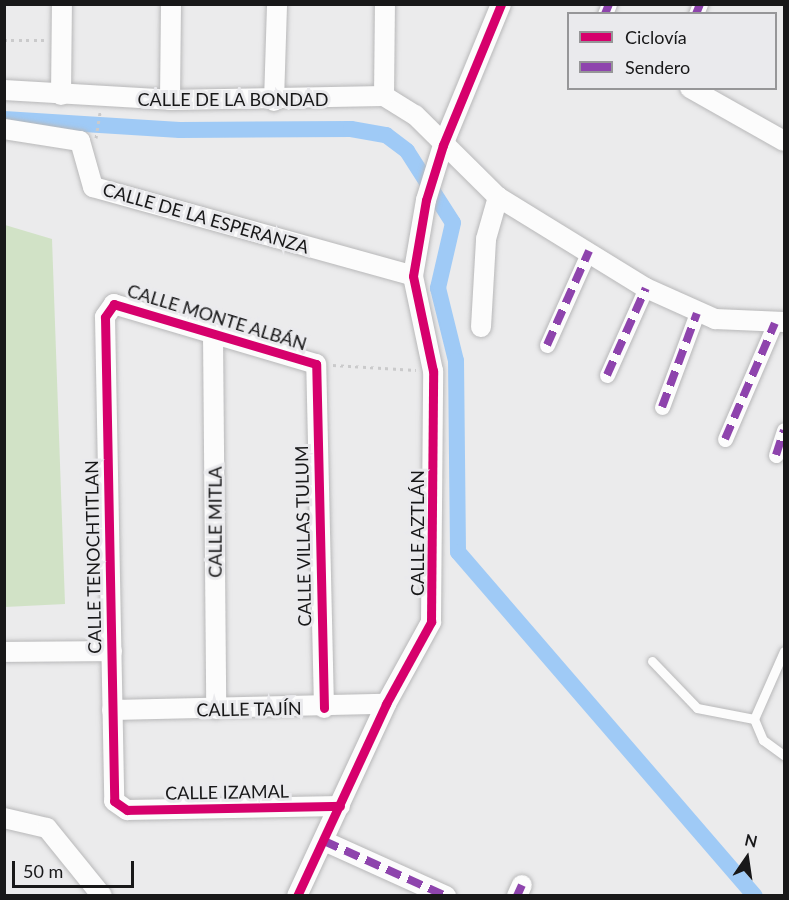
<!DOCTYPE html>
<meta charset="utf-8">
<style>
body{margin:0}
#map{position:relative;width:789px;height:900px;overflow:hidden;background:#ebebec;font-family:Lato,sans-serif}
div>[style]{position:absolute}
.green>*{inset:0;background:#d1e2c6}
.canal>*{height:16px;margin:-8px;padding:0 8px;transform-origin:8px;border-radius:8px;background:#9fcaf6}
.path>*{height:3px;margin-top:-1.5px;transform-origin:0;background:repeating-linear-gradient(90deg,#cacacb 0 3px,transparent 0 7.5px)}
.roads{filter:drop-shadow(0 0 2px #b8b8b9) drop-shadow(0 0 2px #b8b8b9)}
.service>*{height:9px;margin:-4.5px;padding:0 4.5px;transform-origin:4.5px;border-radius:4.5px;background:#fcfcfc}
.pedestrian>*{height:15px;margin:-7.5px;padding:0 7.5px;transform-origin:7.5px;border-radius:7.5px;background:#fcfcfc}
.minor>*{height:20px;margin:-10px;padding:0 10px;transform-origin:10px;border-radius:10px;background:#fcfcfc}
.quiet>*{height:8px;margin-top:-4px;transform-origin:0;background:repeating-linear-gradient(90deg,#8e44ad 0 15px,transparent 0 23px)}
.cycleway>*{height:9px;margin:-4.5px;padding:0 4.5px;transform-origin:4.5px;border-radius:4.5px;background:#d6006c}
span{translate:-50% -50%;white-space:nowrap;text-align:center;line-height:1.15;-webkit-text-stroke:6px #eaeaed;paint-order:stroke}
.street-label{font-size:18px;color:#181819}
.frame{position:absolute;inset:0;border:6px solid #181819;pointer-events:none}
.legend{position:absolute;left:567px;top:12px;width:210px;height:78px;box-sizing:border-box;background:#eaeaed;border:2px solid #969698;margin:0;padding:8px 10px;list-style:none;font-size:18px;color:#181819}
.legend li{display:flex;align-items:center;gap:12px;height:30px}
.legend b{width:30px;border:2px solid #969698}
.north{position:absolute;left:717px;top:828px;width:60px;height:60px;-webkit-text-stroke:4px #eaeaed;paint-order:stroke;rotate:13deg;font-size:16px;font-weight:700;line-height:24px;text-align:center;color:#181819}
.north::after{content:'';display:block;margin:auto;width:21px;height:27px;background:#181819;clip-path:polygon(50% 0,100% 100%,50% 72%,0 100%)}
.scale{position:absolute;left:12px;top:861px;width:122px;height:27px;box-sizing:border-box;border:3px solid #181819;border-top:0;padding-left:8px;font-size:18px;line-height:21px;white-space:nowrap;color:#181819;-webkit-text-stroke:4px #eaeaed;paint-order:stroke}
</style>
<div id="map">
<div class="green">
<div style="clip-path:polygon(5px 225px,52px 239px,65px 604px,5px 607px)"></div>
</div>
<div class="canal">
<div style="left:4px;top:119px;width:176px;rotate:3.6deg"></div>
<div style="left:180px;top:130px;width:171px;rotate:-0.3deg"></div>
<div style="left:351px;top:129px;width:36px;rotate:10deg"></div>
<div style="left:386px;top:135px;width:26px;rotate:37deg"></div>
<div style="left:407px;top:151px;width:85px;rotate:57.4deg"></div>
<div style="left:453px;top:223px;width:67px;rotate:103deg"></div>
<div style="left:438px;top:288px;width:75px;rotate:76.1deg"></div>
<div style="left:456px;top:361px;width:191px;rotate:89.4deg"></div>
<div style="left:458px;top:552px;width:454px;rotate:49.2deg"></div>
</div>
<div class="path">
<div style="left:4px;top:40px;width:41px"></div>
<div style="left:96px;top:138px;width:26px;rotate:-81deg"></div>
<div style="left:333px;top:365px;width:83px;rotate:3.4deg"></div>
</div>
<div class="roads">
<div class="service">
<div style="left:652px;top:661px;width:65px;rotate:46.2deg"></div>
<div style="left:697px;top:708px;width:58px;rotate:10.9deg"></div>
<div style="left:754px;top:719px;width:23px;rotate:67deg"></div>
<div style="left:763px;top:740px;width:26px;rotate:36deg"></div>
<div style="left:754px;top:719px;width:74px;rotate:-66.2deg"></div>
</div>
<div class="pedestrian">
<div style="left:605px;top:14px;width:11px;rotate:-68deg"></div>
<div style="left:696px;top:14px;width:11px;rotate:-68deg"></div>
<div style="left:547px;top:345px;width:103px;rotate:-65.9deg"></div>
<div style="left:607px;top:375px;width:95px;rotate:-65.9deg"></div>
<div style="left:662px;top:407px;width:100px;rotate:-69.6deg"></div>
<div style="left:725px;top:439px;width:126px;rotate:-66.7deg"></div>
<div style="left:776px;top:455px;width:26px;rotate:-72deg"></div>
</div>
<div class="minor">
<div style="left:690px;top:88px;width:108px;rotate:29.4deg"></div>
<div style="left:4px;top:90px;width:166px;rotate:3.4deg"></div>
<div style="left:170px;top:100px;width:214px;rotate:-1.1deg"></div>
<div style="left:384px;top:96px;width:36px;rotate:32deg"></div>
<div style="left:415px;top:115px;width:117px;rotate:44.7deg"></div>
<div style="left:498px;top:197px;width:174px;rotate:31.6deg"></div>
<div style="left:646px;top:288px;width:76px;rotate:24.2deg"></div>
<div style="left:715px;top:319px;width:69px;rotate:2.5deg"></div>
<div style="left:61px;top:95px;width:91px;rotate:-89.4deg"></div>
<div style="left:384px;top:96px;width:92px;rotate:-89.4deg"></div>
<div style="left:170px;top:100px;width:96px;rotate:-89.4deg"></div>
<div style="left:274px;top:101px;width:97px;rotate:-88.2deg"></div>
<div style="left:4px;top:129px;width:77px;rotate:9deg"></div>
<div style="left:80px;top:141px;width:48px;rotate:74.2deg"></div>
<div style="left:93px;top:187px;width:332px;rotate:15.5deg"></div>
<div style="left:481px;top:327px;width:88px;rotate:-86.7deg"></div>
<div style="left:486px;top:239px;width:44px;rotate:-74.1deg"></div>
<div style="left:213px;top:334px;width:375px;rotate:89.5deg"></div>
<div style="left:4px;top:652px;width:108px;rotate:-0.5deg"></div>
<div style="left:324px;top:708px;width:344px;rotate:-91.3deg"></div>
<div style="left:316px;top:364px;width:211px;rotate:-163.5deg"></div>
<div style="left:114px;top:304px;width:16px;rotate:125deg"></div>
<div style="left:105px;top:317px;width:484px;rotate:88.9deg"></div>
<div style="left:114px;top:801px;width:16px;rotate:35deg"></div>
<div style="left:127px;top:810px;width:213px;rotate:-1.1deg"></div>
<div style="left:112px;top:710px;width:274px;rotate:-1.3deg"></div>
<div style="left:4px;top:818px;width:44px;rotate:13.1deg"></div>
<div style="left:47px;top:828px;width:87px;rotate:51deg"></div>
<div style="left:324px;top:841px;width:134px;rotate:24.3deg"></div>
<div style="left:297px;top:896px;width:212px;rotate:-65.1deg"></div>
<div style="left:386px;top:704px;width:94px;rotate:-61.2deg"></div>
<div style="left:431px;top:622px;width:251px;rotate:-89.5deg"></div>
<div style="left:433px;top:371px;width:97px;rotate:-101.9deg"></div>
<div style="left:413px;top:276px;width:77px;rotate:-80.3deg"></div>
<div style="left:426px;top:200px;width:58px;rotate:-72.8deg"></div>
<div style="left:443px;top:145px;width:152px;rotate:-67.6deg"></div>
<div style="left:517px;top:896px;width:12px;rotate:-66deg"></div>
</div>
</div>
<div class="quiet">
<div style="left:605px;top:14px;width:11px;rotate:-68deg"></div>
<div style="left:696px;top:14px;width:11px;rotate:-68deg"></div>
<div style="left:547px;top:345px;width:103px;rotate:-65.9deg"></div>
<div style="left:607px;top:375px;width:95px;rotate:-65.9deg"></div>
<div style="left:662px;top:407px;width:100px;rotate:-69.6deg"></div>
<div style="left:725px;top:439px;width:126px;rotate:-66.7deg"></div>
<div style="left:776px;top:455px;width:26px;rotate:-72deg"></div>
<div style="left:324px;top:841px;width:134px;rotate:24.3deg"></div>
<div style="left:517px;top:896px;width:12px;rotate:-66deg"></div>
</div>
<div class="cycleway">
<div style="left:324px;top:708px;width:344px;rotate:-91.3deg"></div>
<div style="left:316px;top:364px;width:211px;rotate:-163.5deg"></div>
<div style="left:114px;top:304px;width:16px;rotate:125deg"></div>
<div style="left:105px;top:317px;width:484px;rotate:88.9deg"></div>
<div style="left:114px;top:801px;width:16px;rotate:35deg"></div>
<div style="left:127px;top:810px;width:213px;rotate:-1.1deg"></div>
<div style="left:297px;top:896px;width:212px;rotate:-65.1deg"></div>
<div style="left:386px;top:704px;width:94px;rotate:-61.2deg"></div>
<div style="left:431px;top:622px;width:251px;rotate:-89.5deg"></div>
<div style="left:433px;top:371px;width:97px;rotate:-101.9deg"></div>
<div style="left:413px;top:276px;width:77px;rotate:-80.3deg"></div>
<div style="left:426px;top:200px;width:58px;rotate:-72.8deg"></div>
<div style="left:443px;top:145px;width:152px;rotate:-67.6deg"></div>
</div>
<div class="street-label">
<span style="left:233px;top:99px">CALLE DE LA BONDAD</span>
<span style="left:206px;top:218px;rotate:16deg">CALLE DE LA ESPERANZA</span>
<span style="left:217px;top:317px;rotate:17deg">CALLE MONTE ALBÁN</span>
<span style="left:215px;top:522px;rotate:-90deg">CALLE MITLA</span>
<span style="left:417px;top:533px;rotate:-90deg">CALLE AZTLÁN</span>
<span style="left:303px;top:536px;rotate:-91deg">CALLE VILLAS TULUM</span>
<span style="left:93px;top:557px;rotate:-91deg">CALLE TENOCHTITLAN</span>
<span style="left:249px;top:709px;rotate:-1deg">CALLE TAJÍN</span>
<span style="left:227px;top:792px;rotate:-1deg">CALLE IZAMAL</span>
</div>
<div class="frame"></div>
<ul class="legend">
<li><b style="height:8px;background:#d6006c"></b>Ciclovía</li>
<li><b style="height:8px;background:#8e44ad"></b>Sendero</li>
</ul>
<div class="north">N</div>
<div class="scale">50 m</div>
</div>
